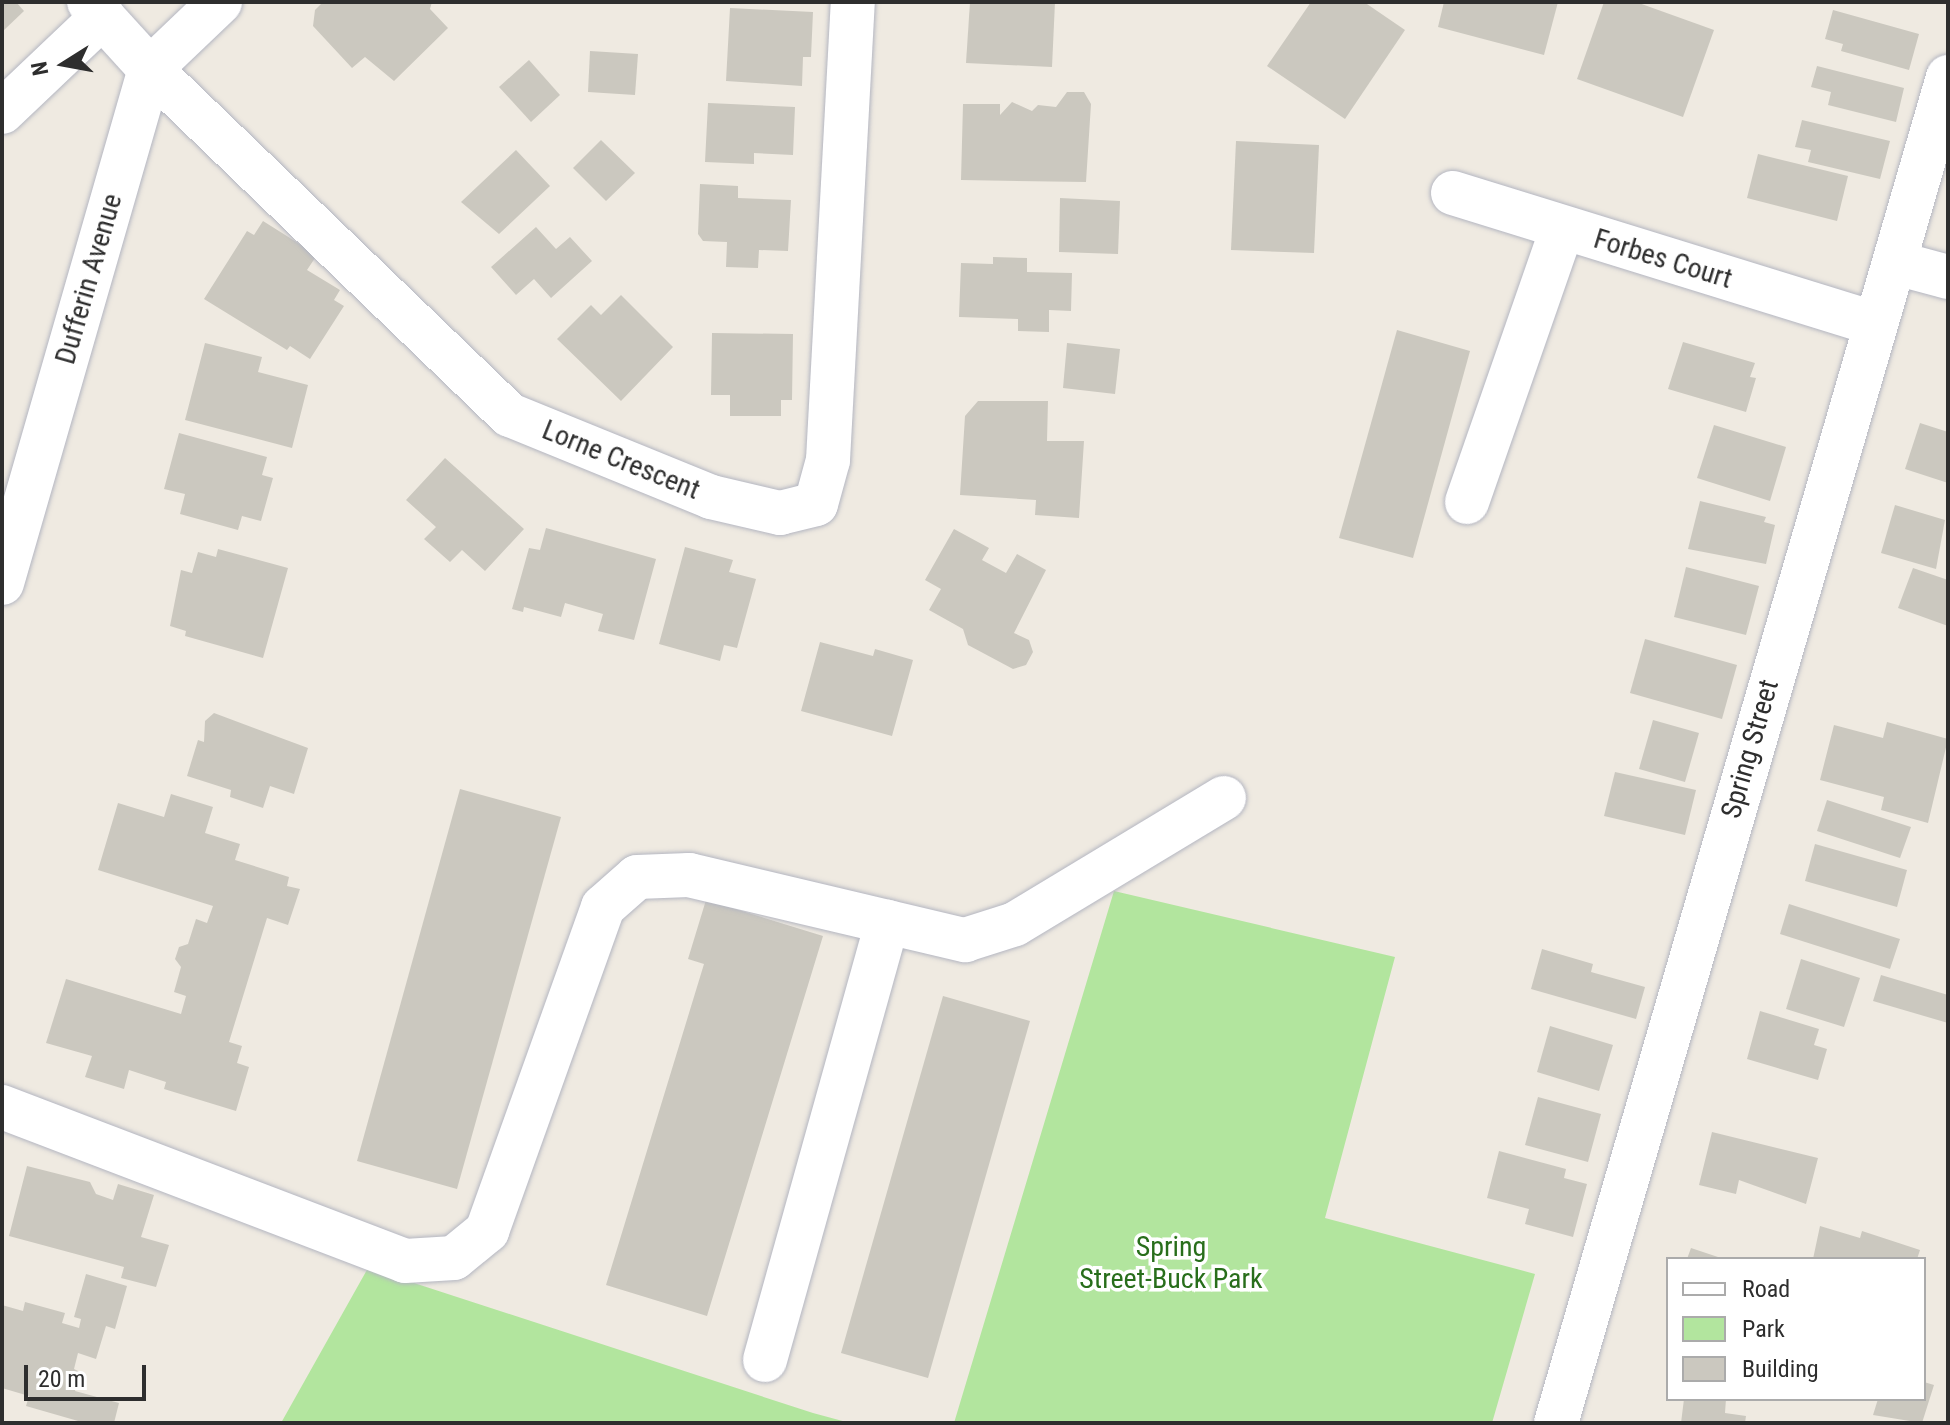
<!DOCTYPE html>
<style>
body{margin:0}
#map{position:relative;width:1950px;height:1425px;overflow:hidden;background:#efeae1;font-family:"Roboto Condensed",sans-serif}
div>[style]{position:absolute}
.green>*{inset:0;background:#b2e59e}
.building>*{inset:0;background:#cbc8bf}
.roads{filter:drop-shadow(0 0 2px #b4b6c1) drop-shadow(0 0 2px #b4b6c1)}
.minor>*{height:44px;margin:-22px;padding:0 22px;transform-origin:22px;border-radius:22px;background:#fff}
span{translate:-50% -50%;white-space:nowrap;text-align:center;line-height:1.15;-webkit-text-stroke:7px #fff;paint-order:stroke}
.street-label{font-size:28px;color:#2e2e2e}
.park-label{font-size:28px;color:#286e1b}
.frame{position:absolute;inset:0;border:4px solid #2e2e2e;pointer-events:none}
.legend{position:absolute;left:1666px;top:1257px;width:260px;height:144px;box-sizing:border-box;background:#fff;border:2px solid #ababab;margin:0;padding:10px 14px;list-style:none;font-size:24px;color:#2e2e2e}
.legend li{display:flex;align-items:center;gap:16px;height:40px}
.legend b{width:40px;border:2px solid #ababab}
.north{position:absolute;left:24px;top:24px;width:80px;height:80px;-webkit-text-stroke:6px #fff;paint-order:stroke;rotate:259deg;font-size:22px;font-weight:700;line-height:32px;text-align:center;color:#2e2e2e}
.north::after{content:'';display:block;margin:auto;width:28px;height:36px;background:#2e2e2e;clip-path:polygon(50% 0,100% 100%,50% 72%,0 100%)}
.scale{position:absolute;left:24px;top:1365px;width:122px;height:36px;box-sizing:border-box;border:4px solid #2e2e2e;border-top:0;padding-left:10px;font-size:24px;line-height:28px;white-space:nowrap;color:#2e2e2e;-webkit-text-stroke:6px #fff;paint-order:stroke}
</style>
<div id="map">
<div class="green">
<div style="clip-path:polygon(1114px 891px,1395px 957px,1325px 1218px,1535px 1274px,1492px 1423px,954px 1423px)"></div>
<div style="clip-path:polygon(368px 1268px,813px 1413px,850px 1423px,281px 1423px)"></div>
</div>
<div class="building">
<div style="clip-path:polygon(2px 2px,16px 2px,24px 11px,2px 32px)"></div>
<div style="clip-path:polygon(323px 2px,432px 2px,430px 9px,448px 28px,394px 81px,365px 57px,352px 68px,313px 26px,315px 10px)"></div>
<div style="clip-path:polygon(970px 2px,1055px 2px,1052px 67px,966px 63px)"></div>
<div style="clip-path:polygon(1311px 2px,1364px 2px,1405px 30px,1345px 119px,1267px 66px)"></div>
<div style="clip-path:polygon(1444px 2px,1558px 2px,1544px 55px,1438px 27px)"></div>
<div style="clip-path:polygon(1604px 2px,1636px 2px,1714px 30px,1683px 117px,1577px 79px)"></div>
<div style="clip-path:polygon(730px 8px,813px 12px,811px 57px,803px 57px,802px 86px,726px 81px)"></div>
<div style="clip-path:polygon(1833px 10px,1919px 34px,1909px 70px,1841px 51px,1843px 44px,1825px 39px)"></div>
<div style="clip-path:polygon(590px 51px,638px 54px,635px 95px,588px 92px)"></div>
<div style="clip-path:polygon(529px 60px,560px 95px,531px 122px,499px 87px)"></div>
<div style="clip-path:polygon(1817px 66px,1904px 88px,1896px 122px,1828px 105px,1831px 92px,1811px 87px)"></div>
<div style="clip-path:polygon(1067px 92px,1084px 92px,1091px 104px,1086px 182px,961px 180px,963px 104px,1000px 104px,1000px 115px,1012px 102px,1032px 111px,1038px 105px,1056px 107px)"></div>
<div style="clip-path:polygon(708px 103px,795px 107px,793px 155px,754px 153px,754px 164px,705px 162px)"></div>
<div style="clip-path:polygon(1802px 120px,1890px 141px,1880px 179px,1808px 162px,1811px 150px,1795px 147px)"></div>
<div style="clip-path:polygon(601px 140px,635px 173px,606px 201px,573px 168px)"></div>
<div style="clip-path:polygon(1236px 141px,1319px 145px,1314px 253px,1231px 250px)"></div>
<div style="clip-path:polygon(516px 150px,550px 186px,499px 234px,461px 202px)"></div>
<div style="clip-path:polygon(1758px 154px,1848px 176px,1837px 221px,1747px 198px)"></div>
<div style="clip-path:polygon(700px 184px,738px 186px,738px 198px,791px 200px,788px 251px,759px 250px,758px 268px,726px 267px,727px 242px,703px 241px,698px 234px)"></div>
<div style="clip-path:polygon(1060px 198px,1120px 201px,1118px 254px,1059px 252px)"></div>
<div style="clip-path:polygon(263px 221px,317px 255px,307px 270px,340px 290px,334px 300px,344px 306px,310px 359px,290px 346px,287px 350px,204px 299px,247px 231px,254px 235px)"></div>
<div style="clip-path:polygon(536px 227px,556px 249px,570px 237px,592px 261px,551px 298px,534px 279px,516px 295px,491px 267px)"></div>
<div style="clip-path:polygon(993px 257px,1027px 258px,1027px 272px,1072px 273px,1071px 311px,1049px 310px,1049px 332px,1018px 331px,1018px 319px,959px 317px,961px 263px,993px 264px)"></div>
<div style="clip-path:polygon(621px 295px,673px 347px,621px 401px,557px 339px,591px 305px,601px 315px)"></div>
<div style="clip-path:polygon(1397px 330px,1470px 351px,1413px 558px,1339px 538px)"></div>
<div style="clip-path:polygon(712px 333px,793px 334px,792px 400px,781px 400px,781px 416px,730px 416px,730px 395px,711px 395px)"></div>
<div style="clip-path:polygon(1683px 342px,1755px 363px,1750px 377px,1756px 378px,1746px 412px,1668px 389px)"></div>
<div style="clip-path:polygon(205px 343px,262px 357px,258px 372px,308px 385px,292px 448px,185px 420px)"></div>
<div style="clip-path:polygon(1067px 343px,1120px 349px,1115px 394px,1063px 388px)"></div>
<div style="clip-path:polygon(978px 401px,1048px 401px,1047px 441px,1084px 441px,1079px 518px,1035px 515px,1036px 500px,960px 495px,965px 416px)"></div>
<div style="clip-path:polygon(1920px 423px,1948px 432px,1948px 483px,1905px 469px)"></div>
<div style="clip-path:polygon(1714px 425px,1786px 447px,1770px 501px,1697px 478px)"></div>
<div style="clip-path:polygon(179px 433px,267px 457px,262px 475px,273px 478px,261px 521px,242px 516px,238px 530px,180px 514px,185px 494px,164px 489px)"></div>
<div style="clip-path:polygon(445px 458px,524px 529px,485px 571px,462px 550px,450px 562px,424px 539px,436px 527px,406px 500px)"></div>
<div style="clip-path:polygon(1700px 501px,1766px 517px,1764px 522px,1775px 525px,1766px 564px,1688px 549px)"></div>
<div style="clip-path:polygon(1895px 505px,1945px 520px,1936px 569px,1881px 553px)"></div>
<div style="clip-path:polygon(546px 528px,656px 559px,634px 640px,598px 631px,603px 614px,565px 603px,561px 617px,524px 607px,523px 612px,512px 609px,529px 548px,540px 550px)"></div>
<div style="clip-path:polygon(954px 529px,989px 548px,982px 560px,1006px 573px,1017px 554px,1046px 570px,1014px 633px,1029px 640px,1033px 652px,1026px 665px,1013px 669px,968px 645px,963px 629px,929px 610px,941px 589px,925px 580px)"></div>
<div style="clip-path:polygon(685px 547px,733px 560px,729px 572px,756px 579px,737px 648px,724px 645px,720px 661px,659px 644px)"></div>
<div style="clip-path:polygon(218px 549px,288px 568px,263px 658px,185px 636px,186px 631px,170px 626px,181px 570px,192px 573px,198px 552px,216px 557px)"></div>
<div style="clip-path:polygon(1686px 567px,1759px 586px,1746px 635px,1674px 617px)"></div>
<div style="clip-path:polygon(1913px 568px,1948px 580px,1948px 626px,1898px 608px)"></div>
<div style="clip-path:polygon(1645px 639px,1737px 665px,1722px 719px,1630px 693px)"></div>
<div style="clip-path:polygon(820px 642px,873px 656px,875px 649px,913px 660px,892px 736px,801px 711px)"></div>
<div style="clip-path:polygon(214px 713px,308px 748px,294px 794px,270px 786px,263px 808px,230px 797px,231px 790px,187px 776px,198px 740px,204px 742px,205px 721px)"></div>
<div style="clip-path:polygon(1653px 720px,1699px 733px,1685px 782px,1639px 769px)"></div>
<div style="clip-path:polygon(1887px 722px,1948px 739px,1928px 823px,1881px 810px,1884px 797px,1820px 780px,1834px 725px,1883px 738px)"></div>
<div style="clip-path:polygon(1615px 772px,1696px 790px,1685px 835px,1604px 816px)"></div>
<div style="clip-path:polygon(460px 789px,561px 817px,457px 1189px,357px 1161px)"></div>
<div style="clip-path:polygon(171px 794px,213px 807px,205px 833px,240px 844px,235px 860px,289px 877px,287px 886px,300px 889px,288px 925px,267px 918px,229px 1042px,242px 1046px,237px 1063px,249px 1067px,236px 1111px,164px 1089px,166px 1082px,129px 1070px,124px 1089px,85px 1077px,92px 1056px,46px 1043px,66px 979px,181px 1014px,186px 996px,174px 992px,181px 967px,175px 959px,179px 947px,188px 944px,196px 919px,207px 923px,213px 906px,98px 870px,118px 803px,164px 817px)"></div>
<div style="clip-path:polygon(1827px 800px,1911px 827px,1900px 858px,1817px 831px)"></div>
<div style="clip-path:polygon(1815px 844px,1907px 870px,1897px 907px,1805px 881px)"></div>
<div style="clip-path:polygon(706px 900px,823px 936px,707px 1316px,606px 1285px,704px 964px,688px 959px)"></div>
<div style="clip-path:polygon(1789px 904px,1900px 939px,1890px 969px,1780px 934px)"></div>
<div style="clip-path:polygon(1542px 949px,1593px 964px,1591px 972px,1645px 987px,1636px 1019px,1531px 989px)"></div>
<div style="clip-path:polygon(1801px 959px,1860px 978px,1844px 1027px,1786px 1009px)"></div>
<div style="clip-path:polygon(1881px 975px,1948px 995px,1948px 1023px,1873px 1001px)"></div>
<div style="clip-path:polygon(943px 996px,1030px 1021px,928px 1378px,841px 1353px)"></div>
<div style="clip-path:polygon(1760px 1011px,1819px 1029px,1814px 1045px,1827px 1049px,1818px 1080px,1747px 1059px)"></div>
<div style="clip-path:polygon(1550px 1026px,1613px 1045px,1599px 1091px,1537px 1072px)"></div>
<div style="clip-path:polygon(1538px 1097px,1601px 1114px,1588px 1162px,1525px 1145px)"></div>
<div style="clip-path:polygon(1712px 1132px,1818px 1158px,1806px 1204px,1739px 1180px,1736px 1194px,1699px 1185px)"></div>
<div style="clip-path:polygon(1499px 1151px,1566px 1169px,1564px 1178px,1587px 1184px,1573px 1237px,1525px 1224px,1529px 1209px,1487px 1198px)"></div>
<div style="clip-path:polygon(27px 1166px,90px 1182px,96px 1194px,113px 1200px,118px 1184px,154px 1195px,141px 1237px,169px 1245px,156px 1287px,121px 1278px,124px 1267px,9px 1236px)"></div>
<div style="clip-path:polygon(1820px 1226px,1860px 1238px,1862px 1231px,1920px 1250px,1917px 1259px,1813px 1259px)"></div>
<div style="clip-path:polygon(1691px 1248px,1721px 1258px,1721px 1259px,1687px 1259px)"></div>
<div style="clip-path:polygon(86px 1274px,127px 1286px,115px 1329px,106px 1326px,96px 1359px,78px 1353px,74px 1369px,80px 1372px,75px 1391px,119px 1403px,114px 1423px,85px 1423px,26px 1406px,29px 1396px,2px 1388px,2px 1305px,23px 1311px,25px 1302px,65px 1313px,62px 1323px,79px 1328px,81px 1319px,74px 1317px)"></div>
<div style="clip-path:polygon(1924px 1382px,1934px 1385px,1922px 1423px,1873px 1415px,1878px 1399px,1924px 1399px)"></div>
<div style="clip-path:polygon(1684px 1399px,1726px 1399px,1725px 1413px,1746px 1416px,1745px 1423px,1681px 1423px)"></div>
</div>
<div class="roads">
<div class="minor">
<div style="left:89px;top:2px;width:91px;rotate:47.7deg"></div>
<div style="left:150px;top:69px;width:499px;rotate:43.9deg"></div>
<div style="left:510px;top:415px;width:217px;rotate:22.2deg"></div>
<div style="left:711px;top:497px;width:71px;rotate:13.1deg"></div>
<div style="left:780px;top:513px;width:37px;rotate:-14deg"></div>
<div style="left:816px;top:504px;width:46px;rotate:-74.7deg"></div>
<div style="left:828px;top:460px;width:459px;rotate:-86.9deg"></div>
<div style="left:2px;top:112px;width:139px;rotate:-43.5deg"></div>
<div style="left:1453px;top:193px;width:440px;rotate:17.2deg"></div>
<div style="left:1896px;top:263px;width:54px;rotate:15.1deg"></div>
<div style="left:1467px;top:502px;width:289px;rotate:-70.8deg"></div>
<div style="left:2px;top:583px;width:535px;rotate:-73.94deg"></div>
<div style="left:150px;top:69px;width:97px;rotate:-43.7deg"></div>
<div style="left:2px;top:1107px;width:431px;rotate:20.9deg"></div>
<div style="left:405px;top:1261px;width:49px;rotate:-3.5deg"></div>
<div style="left:454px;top:1258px;width:43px;rotate:-39.3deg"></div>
<div style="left:487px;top:1231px;width:344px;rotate:-70.3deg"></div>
<div style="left:603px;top:907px;width:45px;rotate:-41.4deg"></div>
<div style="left:637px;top:877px;width:52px;rotate:-2.2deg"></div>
<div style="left:689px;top:875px;width:284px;rotate:13.3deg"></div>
<div style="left:965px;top:940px;width:52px;rotate:-17.7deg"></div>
<div style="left:1015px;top:924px;width:244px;rotate:-31.1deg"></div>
<div style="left:765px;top:1360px;width:455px;rotate:-74.4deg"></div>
<div style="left:1556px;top:1423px;width:1402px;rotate:-73.76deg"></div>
</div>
</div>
<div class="street-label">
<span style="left:1663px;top:259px;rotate:17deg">Forbes Court</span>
<span style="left:89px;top:279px;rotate:-74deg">Dufferin Avenue</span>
<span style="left:621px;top:460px;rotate:22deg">Lorne Crescent</span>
<span style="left:1750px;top:749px;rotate:-74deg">Spring Street</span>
</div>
<div class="park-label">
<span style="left:1171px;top:1263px">Spring<br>Street-Buck Park</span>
</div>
<div class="frame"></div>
<ul class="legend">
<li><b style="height:10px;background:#fff"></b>Road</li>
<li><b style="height:22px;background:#b2e59e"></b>Park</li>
<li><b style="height:22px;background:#cbc8bf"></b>Building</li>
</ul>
<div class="north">N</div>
<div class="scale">20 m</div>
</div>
